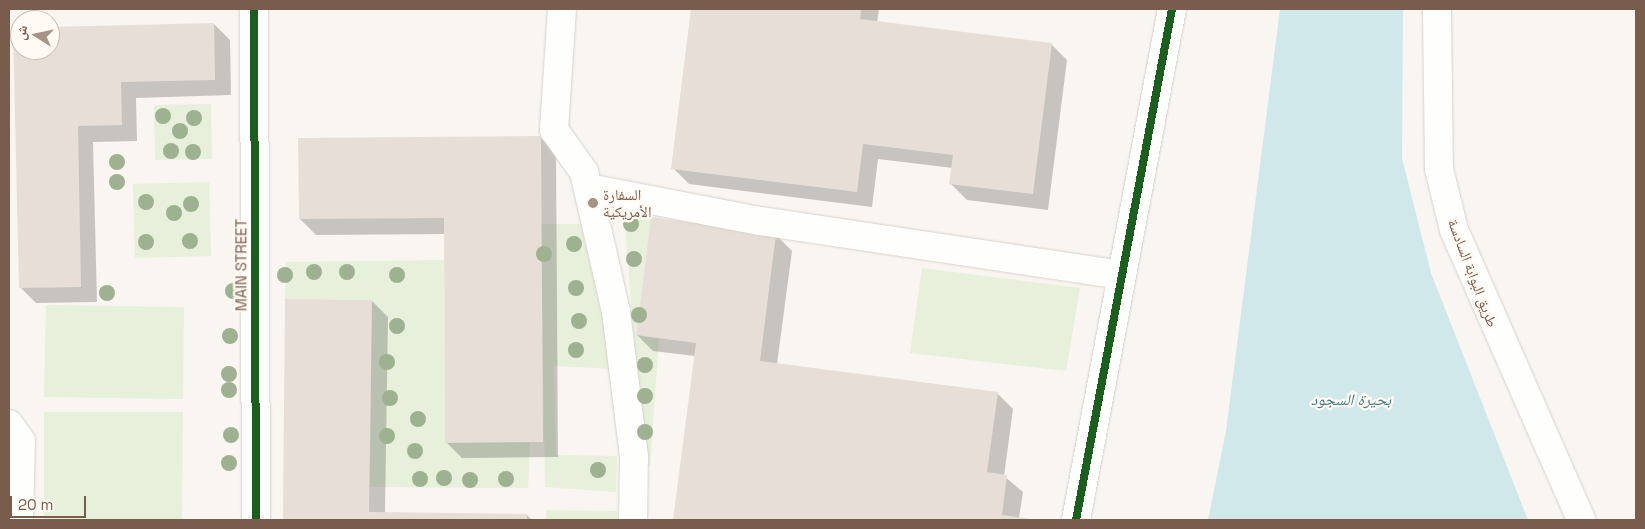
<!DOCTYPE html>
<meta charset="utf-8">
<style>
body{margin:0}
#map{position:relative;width:1645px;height:529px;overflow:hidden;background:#f9f5f0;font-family:"Space Grotesk","Noto Naskh Arabic",sans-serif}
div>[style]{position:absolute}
.green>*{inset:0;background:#e7f0db}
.water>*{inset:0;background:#d0e8ea}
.shadow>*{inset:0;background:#0003}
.building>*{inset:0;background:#e6ded7}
.roads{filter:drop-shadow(0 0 1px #d7d1cb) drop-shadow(0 0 1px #d7d1cb)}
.minor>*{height:28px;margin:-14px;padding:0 14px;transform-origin:14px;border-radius:14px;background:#fefefd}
.cycleway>*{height:8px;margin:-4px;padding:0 4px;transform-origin:4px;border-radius:4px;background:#1b5e20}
.trees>*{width:16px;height:16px;margin:-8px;border-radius:50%;background:#9eb190}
.dots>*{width:14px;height:14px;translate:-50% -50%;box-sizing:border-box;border:2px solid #fffaf3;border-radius:50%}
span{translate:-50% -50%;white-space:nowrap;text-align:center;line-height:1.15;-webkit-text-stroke:4.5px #fffaf3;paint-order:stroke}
.poi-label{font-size:15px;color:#7a5c4d}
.left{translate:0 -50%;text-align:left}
.street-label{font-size:15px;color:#7a5c4d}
.water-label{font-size:16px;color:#437c86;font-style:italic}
.frame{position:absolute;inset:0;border:10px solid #7a5c4d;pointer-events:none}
.north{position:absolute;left:10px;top:10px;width:50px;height:50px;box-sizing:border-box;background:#fffaf3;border:1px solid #cabbb1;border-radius:50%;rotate:280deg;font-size:14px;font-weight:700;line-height:20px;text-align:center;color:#7a5c4d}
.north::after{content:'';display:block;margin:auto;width:18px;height:22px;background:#a69286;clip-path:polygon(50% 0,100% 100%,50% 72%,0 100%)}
.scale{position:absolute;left:10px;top:496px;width:76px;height:22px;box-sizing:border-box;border:2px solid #7a5c4d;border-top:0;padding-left:6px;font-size:15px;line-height:18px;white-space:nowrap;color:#7a5c4d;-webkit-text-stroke:4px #fffaf3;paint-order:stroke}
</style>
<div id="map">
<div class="green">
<div style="clip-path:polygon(211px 104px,212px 159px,155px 160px,154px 105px)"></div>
<div style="clip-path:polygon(209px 182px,211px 256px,135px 258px,133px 184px)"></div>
<div style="clip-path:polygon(624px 213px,651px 217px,636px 335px,659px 339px,650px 466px,644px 465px)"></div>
<div style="clip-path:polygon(541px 224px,585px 224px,614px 369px,554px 366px,556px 455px,617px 456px,616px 492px,545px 487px)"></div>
<div style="clip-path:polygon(444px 260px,445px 442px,530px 442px,528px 488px,370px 487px,372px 300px,285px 299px,286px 262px)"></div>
<div style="clip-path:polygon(922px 268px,1080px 288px,1066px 371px,910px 353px)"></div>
<div style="clip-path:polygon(46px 305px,184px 307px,183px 399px,44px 397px)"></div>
<div style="clip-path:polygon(44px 412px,183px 412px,182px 520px,44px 520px)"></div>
<div style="clip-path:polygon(546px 510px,617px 511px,617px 520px,546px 520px)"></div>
</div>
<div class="water">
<div style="clip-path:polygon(1280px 9px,1403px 9px,1402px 158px,1431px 273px,1528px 520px,1208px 520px,1226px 431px)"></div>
</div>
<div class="shadow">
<div style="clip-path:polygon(693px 9px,879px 9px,877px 23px,1051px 44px,1067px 60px,1048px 210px,967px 200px,951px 184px,953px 168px,878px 159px,872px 207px,689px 184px,673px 168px)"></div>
<div style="clip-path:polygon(214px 24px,230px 40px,231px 95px,136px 98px,137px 141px,93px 142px,97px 302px,36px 303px,20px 287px,15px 29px,20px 28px,20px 50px,50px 50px,50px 28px)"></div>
<div style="clip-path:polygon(540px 137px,556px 153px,558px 457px,462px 458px,446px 442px,445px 234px,316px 235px,300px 219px)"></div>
<div style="clip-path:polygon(776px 235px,792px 251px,777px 364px,997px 393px,1013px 409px,1004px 476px,1023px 492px,1019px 518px,1035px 520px,674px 520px,695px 356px,653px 351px,637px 335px)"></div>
<div style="clip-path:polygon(287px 300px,372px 301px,388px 317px,385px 513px,527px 515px,532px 520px,284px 520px)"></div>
</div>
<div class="building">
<div style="clip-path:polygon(691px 9px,861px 9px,860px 19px,1052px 43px,1033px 194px,949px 184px,953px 155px,863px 144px,857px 192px,671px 169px)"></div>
<div style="clip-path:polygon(214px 23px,215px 80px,121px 82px,122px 125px,78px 126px,81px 287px,19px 288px,13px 27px,20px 27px,20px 50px,50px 50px,50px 27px)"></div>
<div style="clip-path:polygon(541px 136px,543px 442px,445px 443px,444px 218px,299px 219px,298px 138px)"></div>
<div style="clip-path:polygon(651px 217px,776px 234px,760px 361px,998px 392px,987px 472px,1007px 475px,1002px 515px,1036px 520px,673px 520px,696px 343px,636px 335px)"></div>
<div style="clip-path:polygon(285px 299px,372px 300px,369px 512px,527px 514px,527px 520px,283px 520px)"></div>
</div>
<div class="roads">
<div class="minor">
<div style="left:254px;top:9px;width:511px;rotate:89.78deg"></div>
<div style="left:562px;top:9px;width:121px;rotate:93.8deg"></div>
<div style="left:554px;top:130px;width:52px;rotate:54.5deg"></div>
<div style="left:584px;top:172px;width:144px;rotate:77.1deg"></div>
<div style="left:616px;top:312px;width:146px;rotate:82.9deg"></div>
<div style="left:634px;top:457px;width:63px;rotate:90.9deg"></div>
<div style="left:1437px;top:9px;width:160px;rotate:89.3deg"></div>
<div style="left:1439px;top:169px;width:63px;rotate:76.2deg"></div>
<div style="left:1454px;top:230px;width:317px;rotate:66.3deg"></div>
<div style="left:588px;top:188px;width:175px;rotate:10.9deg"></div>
<div style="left:760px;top:221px;width:366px;rotate:8.5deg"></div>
<div style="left:9px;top:424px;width:21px;rotate:55deg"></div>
<div style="left:21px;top:441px;width:79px;rotate:91.5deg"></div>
<div style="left:1076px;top:520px;width:520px;rotate:-79.36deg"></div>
</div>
</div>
<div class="cycleway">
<div style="left:254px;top:9px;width:511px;rotate:89.78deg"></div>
<div style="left:1076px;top:520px;width:520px;rotate:-79.36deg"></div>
</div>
<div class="trees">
<div style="left:163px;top:116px"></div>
<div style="left:194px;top:118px"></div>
<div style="left:180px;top:131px"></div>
<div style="left:171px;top:151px"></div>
<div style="left:193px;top:152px"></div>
<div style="left:117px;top:162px"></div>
<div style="left:117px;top:182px"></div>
<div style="left:146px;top:202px"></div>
<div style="left:191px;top:204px"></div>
<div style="left:174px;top:213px"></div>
<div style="left:631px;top:224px"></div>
<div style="left:190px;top:241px"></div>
<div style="left:146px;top:242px"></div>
<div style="left:574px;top:244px"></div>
<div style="left:544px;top:254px"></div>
<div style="left:634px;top:259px"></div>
<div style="left:314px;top:272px"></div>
<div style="left:347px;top:272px"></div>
<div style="left:285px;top:275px"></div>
<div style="left:397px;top:275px"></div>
<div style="left:576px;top:288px"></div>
<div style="left:233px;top:291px"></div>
<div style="left:107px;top:293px"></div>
<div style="left:639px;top:315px"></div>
<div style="left:579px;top:321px"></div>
<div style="left:397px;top:326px"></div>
<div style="left:230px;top:336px"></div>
<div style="left:576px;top:350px"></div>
<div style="left:387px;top:362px"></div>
<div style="left:645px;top:365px"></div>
<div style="left:229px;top:374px"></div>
<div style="left:229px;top:390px"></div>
<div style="left:645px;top:396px"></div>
<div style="left:390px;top:398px"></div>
<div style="left:418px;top:419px"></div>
<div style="left:645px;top:432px"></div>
<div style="left:231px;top:435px"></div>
<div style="left:387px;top:436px"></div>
<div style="left:415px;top:451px"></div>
<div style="left:229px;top:463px"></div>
<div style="left:598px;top:470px"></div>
<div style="left:444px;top:478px"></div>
<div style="left:420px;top:479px"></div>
<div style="left:506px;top:479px"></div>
<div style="left:470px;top:480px"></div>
</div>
<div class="dots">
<div style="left:593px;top:203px;background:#a69286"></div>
</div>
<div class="poi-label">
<span class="left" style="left:603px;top:203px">السفارة<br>الأمريكية</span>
</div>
<div class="street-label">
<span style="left:241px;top:265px;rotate:-90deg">MAIN STREET</span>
<span style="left:1473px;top:273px;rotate:69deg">طريق البوابة السادسة</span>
</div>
<div class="water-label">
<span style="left:1351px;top:400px">بحيرة السجود</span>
</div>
<div class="frame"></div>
<div class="north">ش</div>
<div class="scale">20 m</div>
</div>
